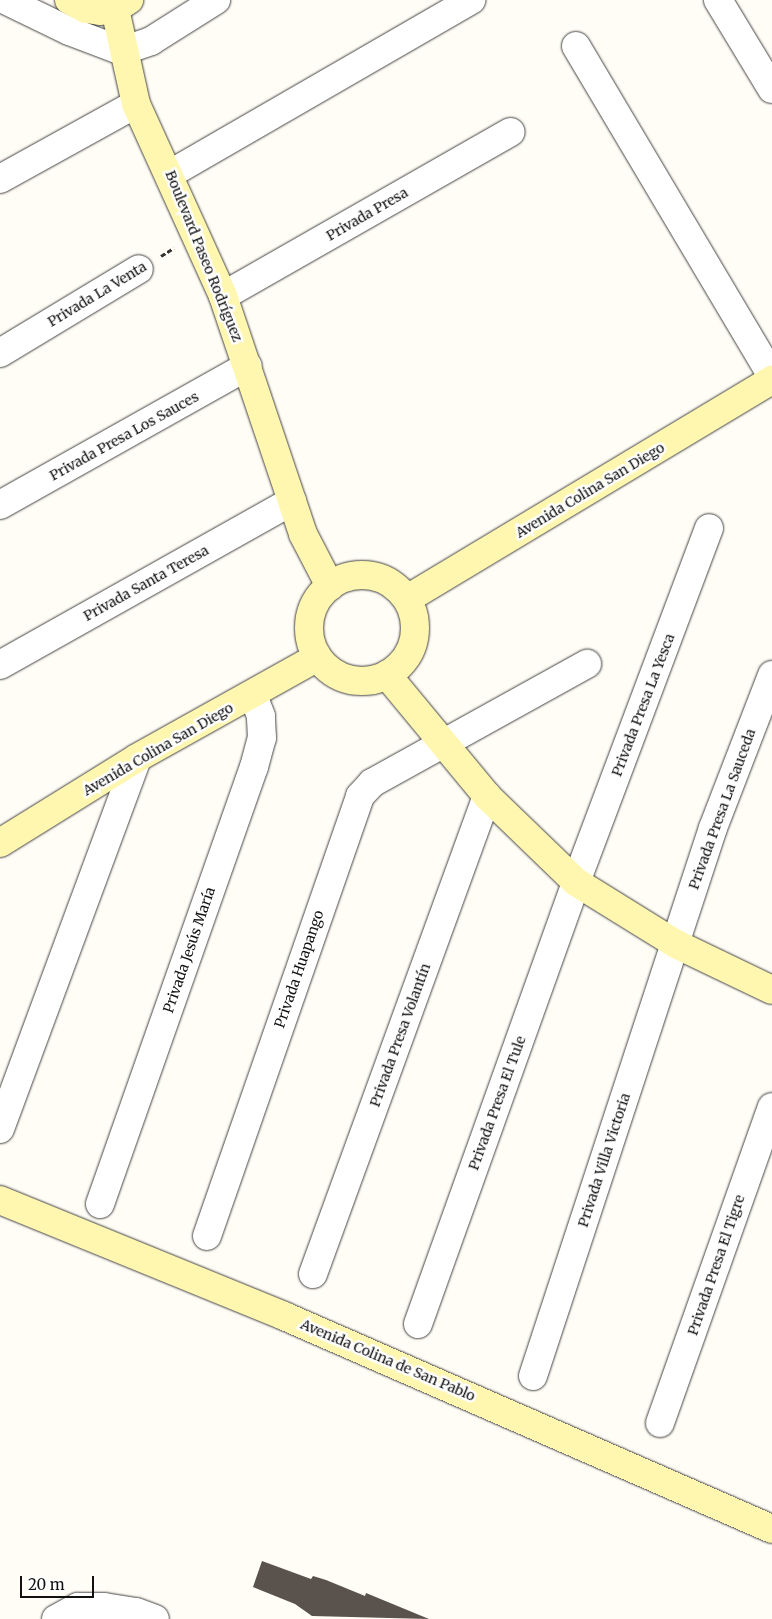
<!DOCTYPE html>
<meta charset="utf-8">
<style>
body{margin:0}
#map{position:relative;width:772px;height:1619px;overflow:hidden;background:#fffdf5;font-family:Merriweather,serif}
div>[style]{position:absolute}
.building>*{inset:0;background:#5a524d}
.path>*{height:3px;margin-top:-1.5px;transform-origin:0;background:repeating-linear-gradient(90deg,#333 0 5px,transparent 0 7.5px)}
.roads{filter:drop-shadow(0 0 1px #444) drop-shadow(0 0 1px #444)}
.street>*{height:28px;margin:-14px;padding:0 14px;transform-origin:14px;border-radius:14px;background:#fff}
.secondary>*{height:28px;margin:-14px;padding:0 14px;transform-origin:14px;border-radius:14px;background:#fff6b0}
.secondary>.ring{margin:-14px;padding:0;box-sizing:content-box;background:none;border:28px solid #fff6b0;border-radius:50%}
span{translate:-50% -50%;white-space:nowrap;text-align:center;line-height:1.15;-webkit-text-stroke:5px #fff;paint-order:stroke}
.street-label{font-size:14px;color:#111}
.scale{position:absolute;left:20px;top:1576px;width:74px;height:22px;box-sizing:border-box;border:2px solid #111;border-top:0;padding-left:6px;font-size:15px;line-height:18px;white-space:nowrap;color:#111;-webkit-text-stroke:4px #fff;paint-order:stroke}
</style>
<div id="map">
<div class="building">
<div style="clip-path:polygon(262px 1561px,311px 1579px,313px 1576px,326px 1580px,365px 1596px,366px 1593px,429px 1619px,312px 1616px,295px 1604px,253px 1587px)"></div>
</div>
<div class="path">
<div style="left:161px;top:256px;width:15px;rotate:-32deg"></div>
</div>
<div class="roads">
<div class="street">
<div style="left:5px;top:0;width:71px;rotate:25.8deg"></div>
<div style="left:69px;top:31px;width:57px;rotate:20.7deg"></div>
<div style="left:122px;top:51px;width:31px;rotate:-19deg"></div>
<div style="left:151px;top:41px;width:77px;rotate:-32.2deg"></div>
<div style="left:718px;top:0;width:104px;rotate:58.8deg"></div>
<div style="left:576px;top:46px;width:384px;rotate:59.3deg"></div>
<div style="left:170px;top:174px;width:348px;rotate:-30deg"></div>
<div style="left:0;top:179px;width:155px;rotate:-28.9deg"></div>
<div style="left:223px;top:296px;width:331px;rotate:-29.7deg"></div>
<div style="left:0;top:353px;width:162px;rotate:-31.1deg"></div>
<div style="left:0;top:505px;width:284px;rotate:-29.3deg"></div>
<div style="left:0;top:665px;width:335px;rotate:-29.3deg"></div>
<div style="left:0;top:1129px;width:395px;rotate:-69.7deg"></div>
<div style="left:100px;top:1204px;width:463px;rotate:-70.6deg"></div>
<div style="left:254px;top:767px;width:30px;rotate:-75deg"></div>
<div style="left:262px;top:738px;width:22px;rotate:-93deg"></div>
<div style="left:261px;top:716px;width:22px;rotate:-111deg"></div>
<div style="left:207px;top:1236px;width:466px;rotate:-70.8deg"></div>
<div style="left:360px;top:796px;width:18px;rotate:-47deg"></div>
<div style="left:372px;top:783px;width:246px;rotate:-29deg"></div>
<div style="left:313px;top:1274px;width:509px;rotate:-70deg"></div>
<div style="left:418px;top:1324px;width:469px;rotate:-70.3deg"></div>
<div style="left:576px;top:882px;width:378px;rotate:-69.4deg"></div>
<div style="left:533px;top:1376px;width:577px;rotate:-71.82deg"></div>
<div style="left:713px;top:828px;width:164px;rotate:-68.9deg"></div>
<div style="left:660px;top:1423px;width:335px;rotate:-70.5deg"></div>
<div style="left:56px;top:1619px;width:25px;rotate:-29deg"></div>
<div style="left:78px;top:1607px;width:26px"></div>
<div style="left:104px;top:1607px;width:32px;rotate:9deg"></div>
<div style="left:136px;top:1612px;width:20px;rotate:20deg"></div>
</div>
<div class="secondary">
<div style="left:69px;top:0;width:19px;rotate:28deg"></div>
<div style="left:86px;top:9px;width:14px;rotate:8deg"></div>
<div style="left:100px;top:11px;width:15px;rotate:-8deg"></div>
<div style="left:115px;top:9px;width:17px;rotate:-33deg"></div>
<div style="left:115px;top:9px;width:97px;rotate:77.5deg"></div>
<div style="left:136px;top:104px;width:211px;rotate:65.6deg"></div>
<div style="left:223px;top:296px;width:251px;rotate:71.4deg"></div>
<div style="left:303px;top:534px;width:59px;rotate:62.6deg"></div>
<div class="ring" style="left:309px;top:575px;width:78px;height:78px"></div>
<div style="left:407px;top:599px;width:426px;rotate:-31deg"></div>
<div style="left:387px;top:675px;width:157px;rotate:50.4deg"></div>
<div style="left:487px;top:796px;width:124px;rotate:44deg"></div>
<div style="left:576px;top:882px;width:118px;rotate:31.8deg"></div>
<div style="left:676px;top:944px;width:106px;rotate:25.6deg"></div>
<div style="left:0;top:843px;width:161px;rotate:-31.8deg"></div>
<div style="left:137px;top:758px;width:207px;rotate:-29.2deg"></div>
<div style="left:0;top:1200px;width:307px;rotate:22.2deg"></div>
<div style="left:284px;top:1316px;width:532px;rotate:23.58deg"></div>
</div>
</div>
<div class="street-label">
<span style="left:367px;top:214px;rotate:-30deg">Privada Presa</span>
<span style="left:204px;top:256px;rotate:68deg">Boulevard Paseo Rodríguez</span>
<span style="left:97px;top:294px;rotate:-31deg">Privada La Venta</span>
<span style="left:124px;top:436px;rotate:-29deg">Privada Presa Los Sauces</span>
<span style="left:590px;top:490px;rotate:-31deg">Avenida Colina San Diego</span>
<span style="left:146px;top:583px;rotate:-29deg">Privada Santa Teresa</span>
<span style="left:643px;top:705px;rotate:-69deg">Privada Presa La Yesca</span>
<span style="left:158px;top:749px;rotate:-30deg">Avenida Colina San Diego</span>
<span style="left:722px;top:809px;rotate:-70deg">Privada Presa La Sauceda</span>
<span style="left:189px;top:950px;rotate:-71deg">Privada Jesús María</span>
<span style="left:299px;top:969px;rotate:-71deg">Privada Huapango</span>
<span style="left:400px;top:1035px;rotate:-70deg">Privada Presa Volantín</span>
<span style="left:497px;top:1103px;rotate:-70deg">Privada Presa El Tule</span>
<span style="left:604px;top:1160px;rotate:-72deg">Privada Villa Victoria</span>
<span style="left:716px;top:1265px;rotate:-71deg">Privada Presa El Tigre</span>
<span style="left:388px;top:1360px;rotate:23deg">Avenida Colina de San Pablo</span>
</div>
<div class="scale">20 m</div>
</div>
